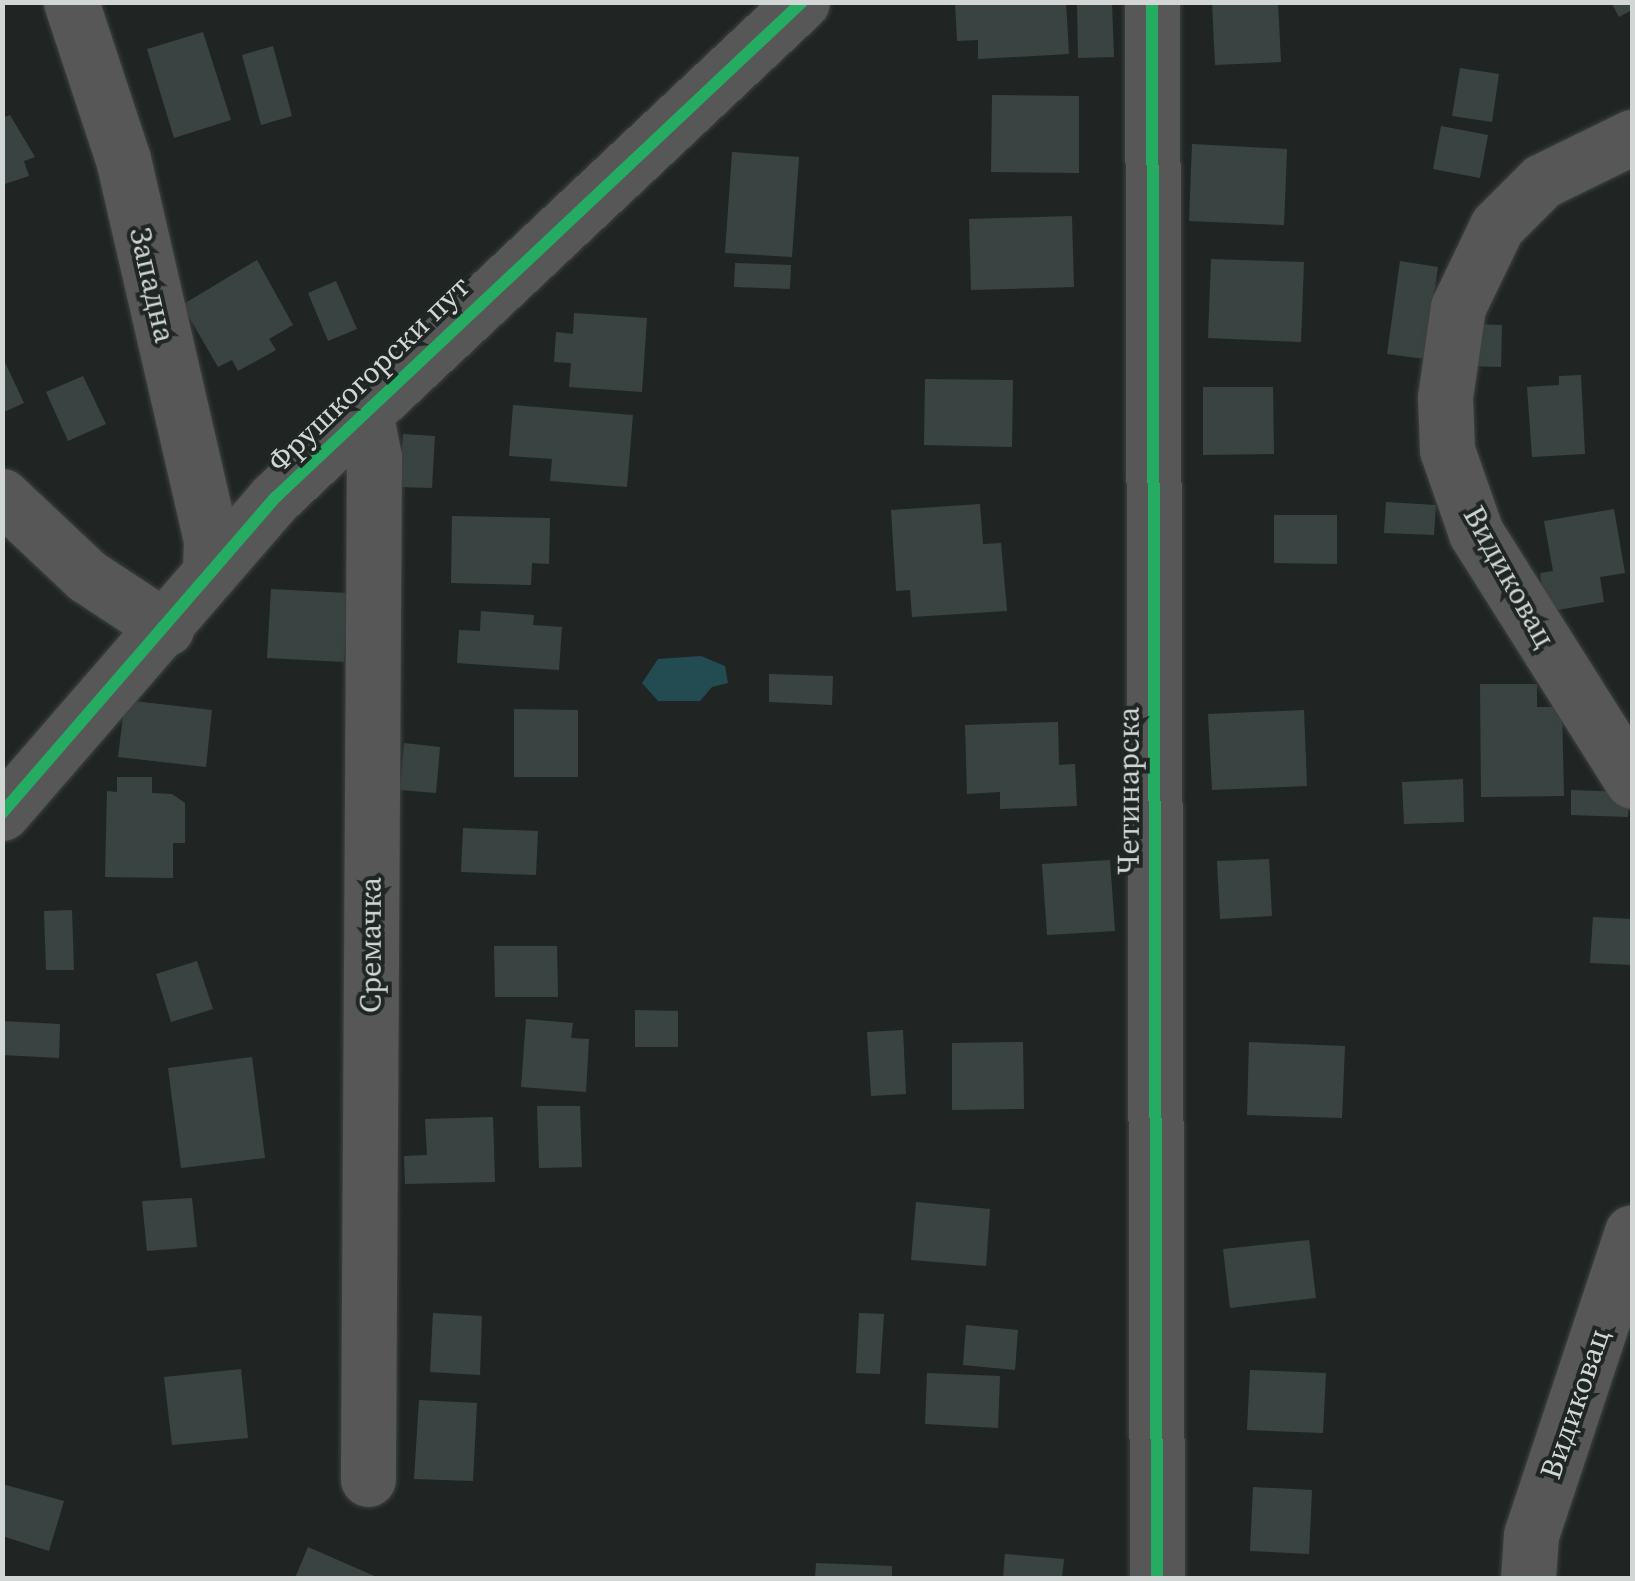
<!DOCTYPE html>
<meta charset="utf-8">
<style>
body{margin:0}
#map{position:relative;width:1635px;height:1581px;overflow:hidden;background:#202523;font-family:"Source Serif 4",serif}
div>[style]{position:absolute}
.water>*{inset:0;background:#234b52}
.building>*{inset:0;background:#394442}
.roads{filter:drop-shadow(0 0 2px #3d413f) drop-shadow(0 0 2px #3d413f)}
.minor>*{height:55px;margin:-27.5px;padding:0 27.5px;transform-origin:27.5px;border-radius:27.5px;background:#565756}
.cycleway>*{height:12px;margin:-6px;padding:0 6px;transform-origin:6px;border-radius:6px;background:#26ab63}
span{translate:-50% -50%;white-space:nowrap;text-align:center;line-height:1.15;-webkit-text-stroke:8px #1f2623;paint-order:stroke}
.street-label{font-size:30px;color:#d2d7d5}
.frame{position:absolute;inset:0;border:5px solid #d2d7d5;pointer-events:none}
</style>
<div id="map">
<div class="water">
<div style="clip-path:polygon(701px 656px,725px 666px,728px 683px,712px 687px,700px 701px,658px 701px,642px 683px,658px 659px)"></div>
</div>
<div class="building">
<div style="clip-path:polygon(955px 2px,1066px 2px,1069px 54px,978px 59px,978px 40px,957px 41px)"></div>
<div style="clip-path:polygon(1077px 2px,1112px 2px,1114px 57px,1078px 58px)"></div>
<div style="clip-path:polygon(1212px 2px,1278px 2px,1281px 62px,1215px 65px)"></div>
<div style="clip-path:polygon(1611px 2px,1632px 2px,1632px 10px,1619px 17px)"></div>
<div style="clip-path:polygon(203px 32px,231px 120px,174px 138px,147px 49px)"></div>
<div style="clip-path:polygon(273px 46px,292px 116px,261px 125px,242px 55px)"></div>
<div style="clip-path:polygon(1460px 68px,1499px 74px,1492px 122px,1452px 116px)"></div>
<div style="clip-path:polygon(992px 95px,1079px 96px,1079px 173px,991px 172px)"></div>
<div style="clip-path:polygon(10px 115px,35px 157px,24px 161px,29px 176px,2px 185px,2px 118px)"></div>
<div style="clip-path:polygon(1441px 126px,1488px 135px,1480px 178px,1433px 169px)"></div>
<div style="clip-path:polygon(1192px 144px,1287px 149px,1284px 225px,1189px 221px)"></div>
<div style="clip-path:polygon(732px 152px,799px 157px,792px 257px,725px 253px)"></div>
<div style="clip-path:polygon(1072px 216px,1074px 287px,971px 290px,969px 219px)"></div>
<div style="clip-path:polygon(1211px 259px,1304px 262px,1301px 342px,1208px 338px)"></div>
<div style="clip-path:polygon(257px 260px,293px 325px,269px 339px,276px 350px,238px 371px,232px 360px,218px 367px,182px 305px)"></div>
<div style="clip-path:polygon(1400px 261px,1438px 267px,1425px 359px,1387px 354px)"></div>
<div style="clip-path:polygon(735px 263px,791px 265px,790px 289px,734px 287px)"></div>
<div style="clip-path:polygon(336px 281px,357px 329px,328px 341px,308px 293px)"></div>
<div style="clip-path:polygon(574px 313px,647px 318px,642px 392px,569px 387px,571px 363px,554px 362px,556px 332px,573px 334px)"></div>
<div style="clip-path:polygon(1468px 324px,1502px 325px,1501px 367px,1467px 366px)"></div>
<div style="clip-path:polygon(2px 356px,24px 403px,2px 413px)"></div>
<div style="clip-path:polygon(1581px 375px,1585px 454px,1532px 457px,1527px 387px,1559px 385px,1559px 376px)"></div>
<div style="clip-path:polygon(83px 376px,106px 424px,68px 441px,46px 392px)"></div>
<div style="clip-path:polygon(925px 379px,1013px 380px,1012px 447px,924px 445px)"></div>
<div style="clip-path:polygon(1203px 387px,1273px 387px,1274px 454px,1203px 455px)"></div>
<div style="clip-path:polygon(513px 405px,633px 415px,627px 487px,550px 481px,552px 459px,509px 456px)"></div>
<div style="clip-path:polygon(403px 434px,435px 436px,432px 488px,400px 487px)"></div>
<div style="clip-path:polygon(1386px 502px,1436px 505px,1434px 535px,1384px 533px)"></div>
<div style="clip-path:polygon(980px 504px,983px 544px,1001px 543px,1007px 611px,912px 617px,910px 590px,896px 591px,891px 510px)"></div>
<div style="clip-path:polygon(1614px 509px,1625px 573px,1600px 577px,1604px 602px,1546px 612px,1540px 573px,1553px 571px,1544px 521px)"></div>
<div style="clip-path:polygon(1274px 515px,1337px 515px,1337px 564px,1274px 563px)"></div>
<div style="clip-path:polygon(452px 516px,550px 518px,549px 564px,532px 563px,531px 585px,451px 583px)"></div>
<div style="clip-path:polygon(271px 589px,348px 593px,344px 662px,267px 658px)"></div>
<div style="clip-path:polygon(481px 611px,534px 615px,533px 625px,562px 627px,559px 670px,457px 663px,459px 630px,480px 631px)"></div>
<div style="clip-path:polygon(769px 674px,833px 676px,832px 705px,769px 702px)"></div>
<div style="clip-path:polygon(1480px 684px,1537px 684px,1537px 707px,1562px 707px,1564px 796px,1481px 797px)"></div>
<div style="clip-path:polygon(125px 700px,212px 710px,206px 767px,118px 757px)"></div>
<div style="clip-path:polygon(514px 709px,578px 710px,578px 777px,514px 777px)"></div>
<div style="clip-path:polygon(1304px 710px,1307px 786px,1212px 790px,1208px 714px)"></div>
<div style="clip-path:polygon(1058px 722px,1059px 765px,1075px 764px,1077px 806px,1000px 809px,1000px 792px,967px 794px,965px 725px)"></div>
<div style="clip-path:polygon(404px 743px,440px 747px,436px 793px,400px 790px)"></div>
<div style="clip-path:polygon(117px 777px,152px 777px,152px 793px,172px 794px,185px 803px,185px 843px,173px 843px,173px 878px,105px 877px,107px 791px,117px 792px)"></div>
<div style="clip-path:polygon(1463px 779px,1464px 822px,1404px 824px,1402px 782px)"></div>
<div style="clip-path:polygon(1571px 790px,1629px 792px,1628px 817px,1571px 815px)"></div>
<div style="clip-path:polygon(463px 828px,538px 831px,536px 875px,461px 872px)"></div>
<div style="clip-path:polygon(1269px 859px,1272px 916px,1220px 919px,1217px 861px)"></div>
<div style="clip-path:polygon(1110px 860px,1115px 931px,1047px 935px,1042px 864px)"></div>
<div style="clip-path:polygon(72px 910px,74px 970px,46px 970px,44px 911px)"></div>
<div style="clip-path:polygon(1593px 917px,1632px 919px,1632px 965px,1590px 963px)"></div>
<div style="clip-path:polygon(494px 946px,557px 946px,558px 997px,495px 997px)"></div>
<div style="clip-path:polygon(197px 961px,213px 1009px,171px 1022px,156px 974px)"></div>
<div style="clip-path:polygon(635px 1010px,678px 1011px,678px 1047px,635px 1047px)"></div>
<div style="clip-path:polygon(526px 1019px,573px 1023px,571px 1038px,589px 1039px,586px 1092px,521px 1087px)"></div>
<div style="clip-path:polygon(2px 1021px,60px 1024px,59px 1058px,2px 1055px)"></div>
<div style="clip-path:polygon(903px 1030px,906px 1094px,871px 1096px,867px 1032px)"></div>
<div style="clip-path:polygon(1023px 1042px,1024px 1109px,952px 1110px,952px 1043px)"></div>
<div style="clip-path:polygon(1249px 1042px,1345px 1046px,1342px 1118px,1247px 1115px)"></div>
<div style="clip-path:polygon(252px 1057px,265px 1158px,181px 1168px,168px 1068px)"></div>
<div style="clip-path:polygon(537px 1106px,580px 1106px,582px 1167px,539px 1168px)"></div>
<div style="clip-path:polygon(493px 1117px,495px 1182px,405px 1184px,404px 1156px,427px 1155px,425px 1119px)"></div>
<div style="clip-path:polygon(192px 1198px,197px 1247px,147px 1251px,142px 1201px)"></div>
<div style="clip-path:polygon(916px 1202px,990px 1209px,986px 1266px,911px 1260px)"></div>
<div style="clip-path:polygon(1309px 1240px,1316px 1298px,1230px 1308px,1223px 1249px)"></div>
<div style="clip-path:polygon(433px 1313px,482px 1316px,480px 1375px,430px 1372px)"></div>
<div style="clip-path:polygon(859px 1313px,884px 1314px,880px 1374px,856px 1373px)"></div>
<div style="clip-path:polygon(966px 1325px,1018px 1330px,1015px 1370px,963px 1365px)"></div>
<div style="clip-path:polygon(241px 1369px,248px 1438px,172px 1445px,164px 1377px)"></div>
<div style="clip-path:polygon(1250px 1370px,1326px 1373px,1323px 1433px,1247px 1430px)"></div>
<div style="clip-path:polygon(927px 1373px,1000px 1376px,998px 1428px,925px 1424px)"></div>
<div style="clip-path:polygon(419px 1400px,477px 1403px,473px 1481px,414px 1479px)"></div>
<div style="clip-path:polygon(2px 1484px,64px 1501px,49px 1551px,2px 1536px)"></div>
<div style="clip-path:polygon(1253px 1487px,1312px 1490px,1309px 1554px,1250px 1551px)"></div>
<div style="clip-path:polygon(308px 1547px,379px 1578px,295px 1578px)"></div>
<div style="clip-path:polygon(1005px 1554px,1064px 1559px,1062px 1578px,1003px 1578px)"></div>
<div style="clip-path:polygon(816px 1563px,892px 1566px,892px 1578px,815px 1578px)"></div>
</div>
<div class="roads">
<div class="minor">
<div style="left:71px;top:2px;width:165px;rotate:71.7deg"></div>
<div style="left:123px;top:159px;width:390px;rotate:77deg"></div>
<div style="left:211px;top:539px;width:34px;rotate:92deg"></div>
<div style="left:1152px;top:2px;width:1576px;rotate:89.82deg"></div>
<div style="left:1632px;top:137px;width:100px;rotate:153.9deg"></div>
<div style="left:1542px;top:181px;width:64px;rotate:135deg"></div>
<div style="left:1497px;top:226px;width:90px;rotate:115.7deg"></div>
<div style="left:1458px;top:307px;width:91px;rotate:98.2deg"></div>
<div style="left:1445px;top:397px;width:53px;rotate:87.8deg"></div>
<div style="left:1447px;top:450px;width:88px;rotate:70.7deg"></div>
<div style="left:1476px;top:533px;width:293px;rotate:57.8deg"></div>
<div style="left:365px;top:412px;width:46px;rotate:78.7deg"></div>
<div style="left:374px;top:457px;width:1022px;rotate:90.34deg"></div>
<div style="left:2px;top:496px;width:117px;rotate:43.3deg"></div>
<div style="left:87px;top:576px;width:95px;rotate:33.4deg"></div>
<div style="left:2px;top:813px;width:418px;rotate:-49.1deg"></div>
<div style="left:276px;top:497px;width:722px;rotate:-43.26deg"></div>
<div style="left:1528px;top:1578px;width:43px;rotate:-86deg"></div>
<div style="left:1531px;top:1535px;width:319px;rotate:-71.6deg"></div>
</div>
</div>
<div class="cycleway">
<div style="left:1152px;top:2px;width:1576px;rotate:89.82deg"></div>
<div style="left:2px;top:813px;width:418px;rotate:-49.1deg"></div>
<div style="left:276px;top:497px;width:722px;rotate:-43.26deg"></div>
</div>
<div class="street-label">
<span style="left:152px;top:285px;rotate:77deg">Западна</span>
<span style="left:369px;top:374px;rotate:-44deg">Фрушкогорски пут</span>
<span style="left:1509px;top:577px;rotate:61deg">Видиковац</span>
<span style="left:1129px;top:791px;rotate:-90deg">Четинарска</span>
<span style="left:371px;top:945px;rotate:-90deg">Сремачка</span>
<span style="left:1575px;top:1404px;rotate:-71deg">Видиковац</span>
</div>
<div class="frame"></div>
</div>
